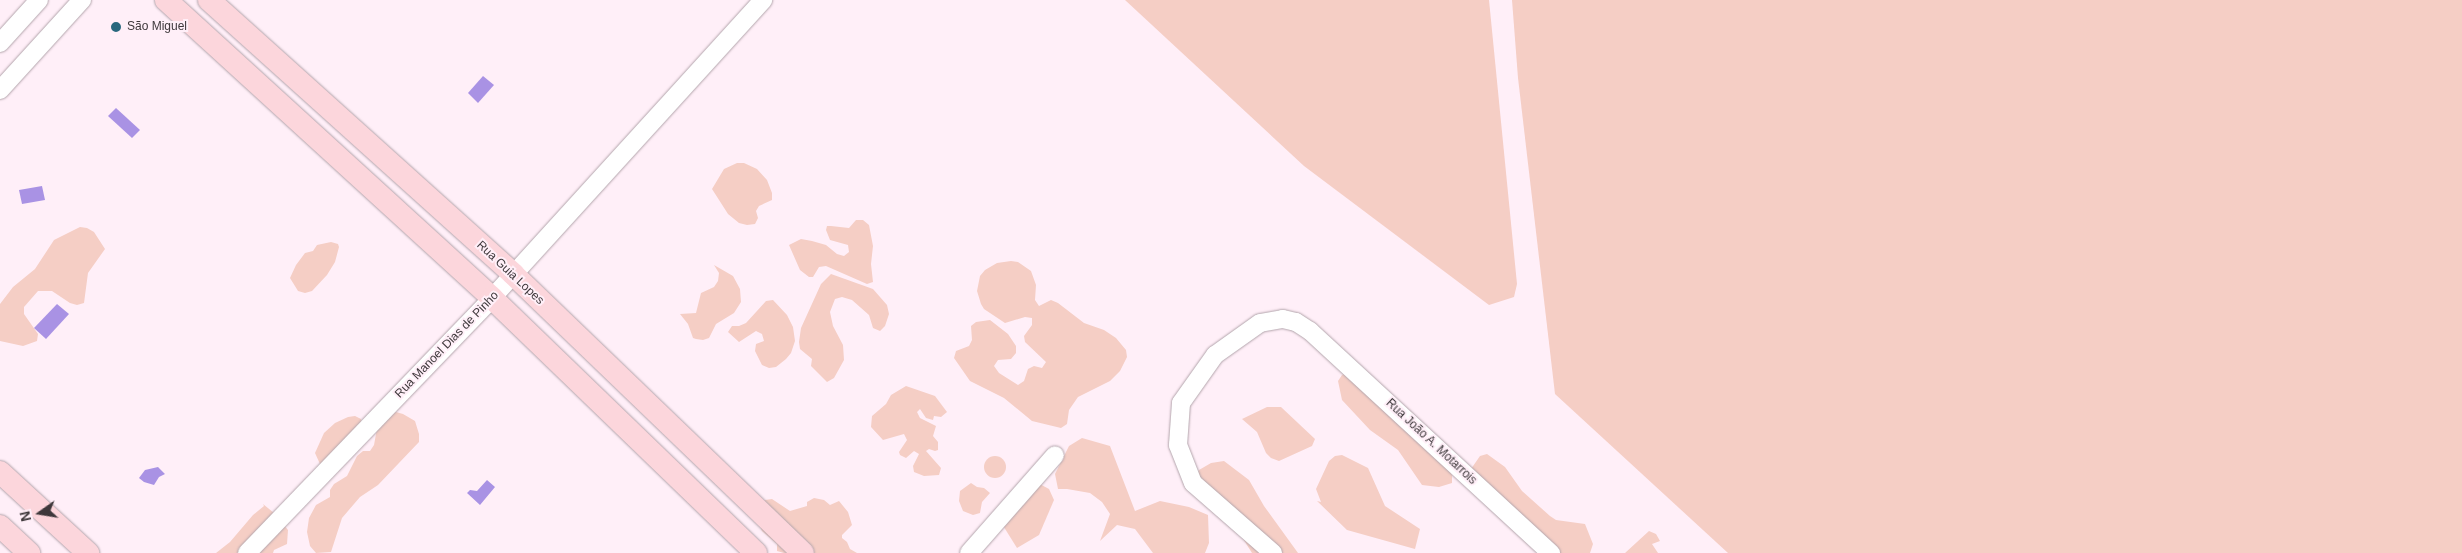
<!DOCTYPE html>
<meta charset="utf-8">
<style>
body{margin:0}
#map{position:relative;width:2462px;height:553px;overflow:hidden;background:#ffeff8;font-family:Arial,sans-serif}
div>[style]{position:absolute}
.green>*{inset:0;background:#f5cec5}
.round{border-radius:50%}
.water>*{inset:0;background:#a992e4}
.roads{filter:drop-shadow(0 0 1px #b3a5ac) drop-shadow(0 0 1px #b3a5ac)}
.minor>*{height:18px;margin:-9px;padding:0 9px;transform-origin:9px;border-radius:9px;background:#fff}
.major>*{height:22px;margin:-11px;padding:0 11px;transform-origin:11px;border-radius:11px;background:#fcd6dc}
.dots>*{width:14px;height:14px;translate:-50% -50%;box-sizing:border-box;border:2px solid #ffeff8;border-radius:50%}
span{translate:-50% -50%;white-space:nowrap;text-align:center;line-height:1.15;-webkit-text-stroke:4px #ffeff8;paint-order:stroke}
.poi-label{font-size:12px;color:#3e383b}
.left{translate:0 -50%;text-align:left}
.street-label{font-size:12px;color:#3e383b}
.north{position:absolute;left:15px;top:488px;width:50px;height:50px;-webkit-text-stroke:4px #ffeff8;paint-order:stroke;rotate:257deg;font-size:14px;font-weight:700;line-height:20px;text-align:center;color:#3e383b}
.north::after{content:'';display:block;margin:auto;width:18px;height:22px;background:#3e383b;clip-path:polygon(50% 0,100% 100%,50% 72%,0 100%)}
</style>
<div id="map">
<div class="green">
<div style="clip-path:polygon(1125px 0,1489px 0,1517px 284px,1514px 297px,1489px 305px,1304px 166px)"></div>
<div style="clip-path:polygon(1512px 0,2462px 0,2462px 553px,1728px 553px,1555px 394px,1518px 78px)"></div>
<div style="clip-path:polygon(737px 163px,744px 163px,757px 169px,767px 180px,772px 193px,772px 200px,759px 206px,756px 211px,758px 218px,755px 224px,747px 225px,739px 223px,728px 214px,712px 189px,724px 169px)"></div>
<div style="clip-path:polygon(856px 220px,863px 220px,869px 225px,873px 246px,871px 264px,873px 282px,867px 284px,826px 266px,819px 267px,813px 277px,809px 277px,800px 270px,789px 245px,801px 239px,812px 241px,826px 245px,837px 254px,844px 256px,849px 252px,848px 245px,830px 240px,826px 230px,827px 226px,831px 226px,849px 228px)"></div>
<div style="clip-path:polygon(80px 227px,87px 228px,94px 232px,105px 249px,88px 273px,84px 303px,77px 305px,70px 303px,52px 291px,38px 291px,24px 307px,24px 314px,38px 334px,37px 341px,23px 346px,0 341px,0 304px,13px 287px,35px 269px,54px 240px)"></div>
<div style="clip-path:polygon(331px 242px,338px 244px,339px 247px,335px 262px,327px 275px,312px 291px,305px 293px,298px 291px,290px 278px,296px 265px,305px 253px,313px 251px,317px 245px)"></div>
<div style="clip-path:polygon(1011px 261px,1018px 262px,1031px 271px,1036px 285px,1035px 300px,1039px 306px,1051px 300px,1058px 303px,1084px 323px,1104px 330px,1116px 338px,1126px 350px,1127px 357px,1120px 371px,1110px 381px,1078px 397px,1069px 410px,1067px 424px,1061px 428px,1032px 421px,1004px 398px,970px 381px,954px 358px,956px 351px,969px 346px,972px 340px,971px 326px,976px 322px,990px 320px,1008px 334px,1016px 346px,1016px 353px,1011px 359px,998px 360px,994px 366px,999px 373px,1018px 385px,1024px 381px,1028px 369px,1034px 366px,1042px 368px,1046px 362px,1025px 342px,1024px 336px,1032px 325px,1032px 318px,1025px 317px,1005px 323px,984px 309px,981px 304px,977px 291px,980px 276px,985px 270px,997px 263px)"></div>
<div style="clip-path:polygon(714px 265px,733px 276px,740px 289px,741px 302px,734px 313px,716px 324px,709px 338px,703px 340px,696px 339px,693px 338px,688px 324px,680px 314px,696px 313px,701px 293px,714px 287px,718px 281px,719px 273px)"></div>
<div style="clip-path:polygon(831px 274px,873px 289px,887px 305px,889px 314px,885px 326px,880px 331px,873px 328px,869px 315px,852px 300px,842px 297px,835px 299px,830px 312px,833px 326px,843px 345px,844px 360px,834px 378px,827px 382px,811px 366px,812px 359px,800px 349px,799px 342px,801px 328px,821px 284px)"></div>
<div style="clip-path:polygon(773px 300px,787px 315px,793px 327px,795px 341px,791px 353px,786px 359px,776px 367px,769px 368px,762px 365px,755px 351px,756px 344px,764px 341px,762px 334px,756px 331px,739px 342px,728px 332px,732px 326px,739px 326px,746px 323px,766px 301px)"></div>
<div style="clip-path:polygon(1354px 368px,1449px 469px,1452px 475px,1452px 483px,1439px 487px,1422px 485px,1398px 450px,1370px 430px,1342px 400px,1338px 381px,1342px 375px)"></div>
<div style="clip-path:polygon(906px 386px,935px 396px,947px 412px,941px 417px,934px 416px,933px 420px,926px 418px,920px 409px,917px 412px,920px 418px,936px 426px,933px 436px,938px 442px,938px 450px,935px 451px,929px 449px,926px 451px,941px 468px,939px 475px,924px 476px,914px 472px,913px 466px,919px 454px,914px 451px,906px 458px,900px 455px,899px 452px,907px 440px,904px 434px,883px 440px,871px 427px,872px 416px,886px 404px,891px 395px)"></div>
<div style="clip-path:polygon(1267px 407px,1281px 407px,1315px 439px,1312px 446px,1279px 461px,1271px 458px,1266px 453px,1257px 432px,1242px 419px)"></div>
<div style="clip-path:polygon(396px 412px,403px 414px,415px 421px,419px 434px,419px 442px,378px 485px,360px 497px,342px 518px,331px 552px,316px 553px,310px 546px,307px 532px,309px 518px,316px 505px,330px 497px,330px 490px,334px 484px,347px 476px,357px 456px,363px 451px,370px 451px,374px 445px,378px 423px,383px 417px)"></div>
<div style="clip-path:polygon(355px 416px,361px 419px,363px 433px,326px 469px,320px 464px,315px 453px,324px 433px,335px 423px,348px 417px)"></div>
<div style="clip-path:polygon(1082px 438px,1110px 446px,1135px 511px,1160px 501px,1189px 507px,1208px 515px,1209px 543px,1205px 553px,1153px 553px,1135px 529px,1117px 525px,1100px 541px,1110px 514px,1102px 502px,1090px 493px,1067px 489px,1058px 489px,1055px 474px,1069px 446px)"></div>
<div style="clip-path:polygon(1487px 454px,1505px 467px,1522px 491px,1550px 516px,1556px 520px,1585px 524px,1593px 544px,1590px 553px,1542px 553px,1471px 469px,1480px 456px)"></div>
<div style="clip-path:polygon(1342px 455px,1368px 468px,1385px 506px,1420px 529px,1415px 549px,1347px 530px,1317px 501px,1321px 502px,1316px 489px,1329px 461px,1335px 456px)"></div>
<div class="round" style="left:984px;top:456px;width:22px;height:22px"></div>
<div style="clip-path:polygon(1224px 461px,1249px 480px,1264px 506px,1298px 553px,1252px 553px,1240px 534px,1193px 483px,1199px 470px,1211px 463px)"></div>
<div style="clip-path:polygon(1036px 482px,1049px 489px,1054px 500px,1039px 535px,1017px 548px,1002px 524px)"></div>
<div style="clip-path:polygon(971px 483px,977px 487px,984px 488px,990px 493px,982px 502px,980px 513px,973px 515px,963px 511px,959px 501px,960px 491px)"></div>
<div style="clip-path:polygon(814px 498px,824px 500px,830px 505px,839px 501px,848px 512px,852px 525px,842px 535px,842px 538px,847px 542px,850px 549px,857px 553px,784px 553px,777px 551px,777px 544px,762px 531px,759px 524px,760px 506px,765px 500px,772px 499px,790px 511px,807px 506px,807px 502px)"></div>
<div style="clip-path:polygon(263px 504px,274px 513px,288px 530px,287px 544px,274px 550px,273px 553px,216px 553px,230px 542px,253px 515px,264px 506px)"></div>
<div style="clip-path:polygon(1649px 531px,1656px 534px,1660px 541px,1652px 544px,1658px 553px,1625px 553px)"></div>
</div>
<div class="water">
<div style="clip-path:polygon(483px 76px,494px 85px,478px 103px,468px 93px)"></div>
<div style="clip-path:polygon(116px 108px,140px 130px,132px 138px,108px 116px)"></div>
<div style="clip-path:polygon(42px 186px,45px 200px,22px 204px,19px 190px)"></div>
<div style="clip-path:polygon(57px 304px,69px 314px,46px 339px,34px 328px)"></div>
<div style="clip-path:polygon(158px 467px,165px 474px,159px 477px,154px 485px,144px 482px,139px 478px,145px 470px)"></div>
<div style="clip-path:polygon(487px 480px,495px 487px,480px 505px,467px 493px,470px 490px,477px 491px)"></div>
</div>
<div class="roads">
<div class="minor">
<div style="left:0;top:43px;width:58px;rotate:-47.8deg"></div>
<div style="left:0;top:90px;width:122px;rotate:-47.7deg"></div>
<div style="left:247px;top:553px;width:354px;rotate:-46.1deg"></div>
<div style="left:492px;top:298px;width:403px;rotate:-47.7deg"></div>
<div style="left:969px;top:553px;width:130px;rotate:-48.7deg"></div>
<div style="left:1273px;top:553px;width:106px;rotate:-138.8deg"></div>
<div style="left:1193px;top:483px;width:41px;rotate:-111.5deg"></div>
<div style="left:1178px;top:445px;width:42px;rotate:-85.9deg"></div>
<div style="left:1181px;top:403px;width:59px;rotate:-54.7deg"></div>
<div style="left:1215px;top:355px;width:55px;rotate:-35.4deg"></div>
<div style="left:1260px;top:323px;width:23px;rotate:-10deg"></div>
<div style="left:1283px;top:319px;width:13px;rotate:13deg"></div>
<div style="left:1296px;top:322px;width:17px;rotate:33deg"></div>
<div style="left:1310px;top:331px;width:328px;rotate:42.7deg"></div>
</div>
<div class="major">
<div style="left:166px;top:0;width:442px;rotate:42.4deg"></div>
<div style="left:492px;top:298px;width:367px;rotate:44deg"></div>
<div style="left:209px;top:0;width:409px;rotate:42deg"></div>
<div style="left:513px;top:274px;width:402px;rotate:43.9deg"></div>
<div style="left:0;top:472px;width:120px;rotate:42.6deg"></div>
<div style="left:0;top:526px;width:40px;rotate:43deg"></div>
</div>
</div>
<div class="dots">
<div style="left:116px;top:27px;background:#28677d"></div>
</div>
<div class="poi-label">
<span class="left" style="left:127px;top:27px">São Miguel</span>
</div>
<div class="street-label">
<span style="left:510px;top:273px;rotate:43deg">Rua Guia Lopes</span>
<span style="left:447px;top:345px;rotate:-46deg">Rua Manoel Dias de Pinho</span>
<span style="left:1431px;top:442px;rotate:43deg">Rua João A. Motarrois</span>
</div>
<div class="north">N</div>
</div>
